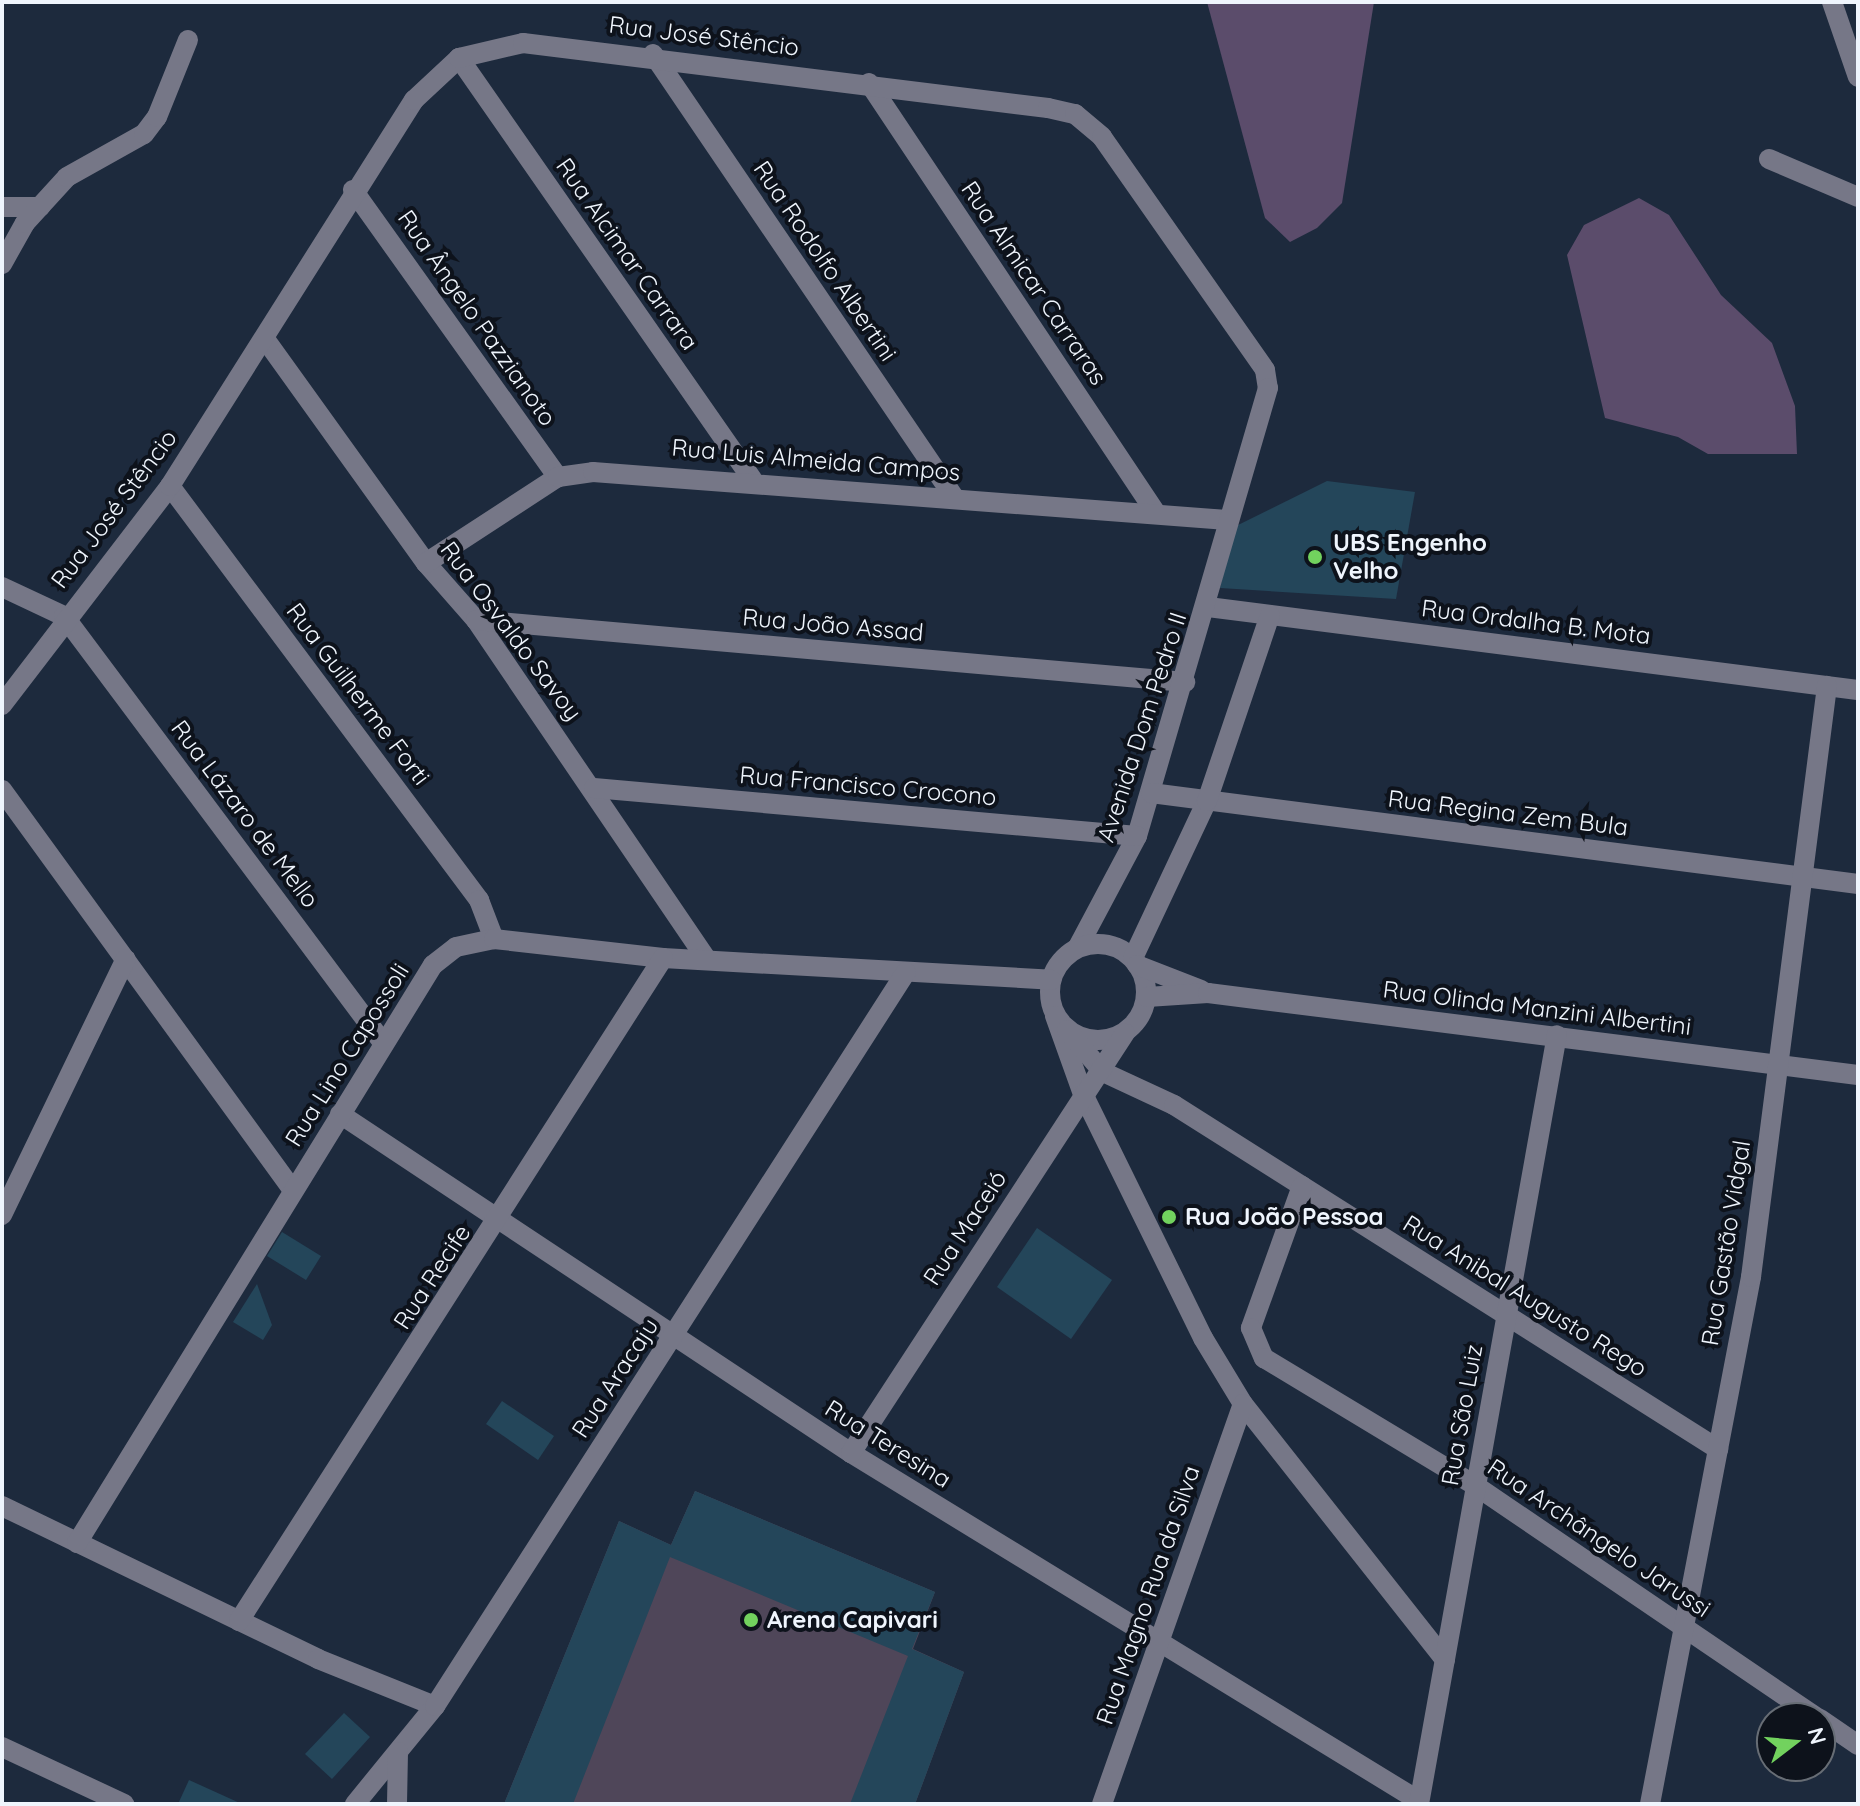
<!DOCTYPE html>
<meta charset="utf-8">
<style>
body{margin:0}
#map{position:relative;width:1860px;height:1806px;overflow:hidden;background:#1d2a3d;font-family:Quicksand,sans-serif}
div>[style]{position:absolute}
.green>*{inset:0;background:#4f4659}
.forest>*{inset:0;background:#5b4c6b}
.building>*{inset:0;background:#24465a}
.minor>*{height:20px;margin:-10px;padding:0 10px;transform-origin:10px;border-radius:10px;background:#767787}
.minor>.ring{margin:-10px;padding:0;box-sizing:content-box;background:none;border:20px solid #767787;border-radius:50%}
.dots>*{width:22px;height:22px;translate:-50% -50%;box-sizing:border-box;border:4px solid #0d121b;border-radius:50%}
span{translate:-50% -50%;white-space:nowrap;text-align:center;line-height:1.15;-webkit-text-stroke:8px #0d121b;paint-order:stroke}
.street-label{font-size:24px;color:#eff5fd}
.poi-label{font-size:24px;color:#eff5fd;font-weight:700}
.left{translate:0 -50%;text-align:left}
.frame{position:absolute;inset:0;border:4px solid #eff5fd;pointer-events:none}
.north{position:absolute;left:1756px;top:1702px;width:80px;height:80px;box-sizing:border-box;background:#0d121b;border:2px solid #676d75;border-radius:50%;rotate:74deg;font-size:22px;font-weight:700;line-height:32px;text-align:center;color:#eff5fd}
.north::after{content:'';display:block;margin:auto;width:28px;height:36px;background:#72d25e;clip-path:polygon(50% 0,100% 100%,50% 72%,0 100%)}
</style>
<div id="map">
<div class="green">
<div style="clip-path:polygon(695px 1491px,935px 1592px,913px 1649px,964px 1672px,915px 1804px,504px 1804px,619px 1521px,671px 1545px)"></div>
</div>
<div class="forest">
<div style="clip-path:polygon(1207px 2px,1374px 2px,1342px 203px,1317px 228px,1290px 242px,1265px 218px)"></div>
<div style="clip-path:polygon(1639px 198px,1669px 215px,1721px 295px,1772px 343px,1795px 406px,1797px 454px,1708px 454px,1678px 437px,1605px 418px,1567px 255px,1584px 225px)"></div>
</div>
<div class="building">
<div style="clip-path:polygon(1327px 481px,1415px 492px,1396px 599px,1220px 588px,1234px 527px)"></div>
<div style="clip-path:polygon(1037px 1228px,1112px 1280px,1071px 1339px,997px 1287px)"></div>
<div style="clip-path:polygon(282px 1232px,321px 1256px,306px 1280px,267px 1256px)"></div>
<div style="clip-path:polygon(257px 1284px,272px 1325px,263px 1340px,233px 1322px)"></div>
<div style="clip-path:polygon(502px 1401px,554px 1436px,538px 1460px,486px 1424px)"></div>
<div style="clip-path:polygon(695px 1491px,935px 1592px,912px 1649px,964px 1672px,915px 1804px,850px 1804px,908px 1656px,670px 1557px,573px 1804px,504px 1804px,619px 1521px,671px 1545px)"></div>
<div style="clip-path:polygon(344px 1713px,370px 1737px,332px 1779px,305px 1754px)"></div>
<div style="clip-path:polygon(189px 1780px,242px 1804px,178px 1804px)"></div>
</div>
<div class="minor">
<div style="left:1832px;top:2px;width:79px;rotate:70.9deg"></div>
<div style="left:653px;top:54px;width:536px;rotate:55.81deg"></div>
<div style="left:459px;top:58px;width:513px;rotate:55.16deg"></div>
<div style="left:869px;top:83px;width:517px;rotate:56.28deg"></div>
<div style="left:1769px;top:159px;width:97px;rotate:23.1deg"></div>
<div style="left:353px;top:190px;width:353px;rotate:54.5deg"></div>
<div style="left:2px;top:207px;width:38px"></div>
<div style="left:2px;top:264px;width:47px;rotate:-60.7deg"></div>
<div style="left:25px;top:223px;width:62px;rotate:-47.6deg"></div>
<div style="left:67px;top:177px;width:88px;rotate:-29.2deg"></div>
<div style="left:144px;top:134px;width:21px;rotate:-53deg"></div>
<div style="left:157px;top:117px;width:83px;rotate:-68.1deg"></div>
<div style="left:265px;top:339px;width:276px;rotate:54.3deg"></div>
<div style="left:426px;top:563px;width:76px;rotate:48.7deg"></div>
<div style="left:476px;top:620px;width:411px;rotate:55.8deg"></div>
<div style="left:170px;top:486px;width:517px;rotate:53.26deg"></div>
<div style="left:479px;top:900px;width:42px;rotate:69deg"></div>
<div style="left:426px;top:563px;width:158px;rotate:-33.1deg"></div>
<div style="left:558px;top:477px;width:35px;rotate:-8deg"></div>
<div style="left:593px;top:472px;width:636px;rotate:4.33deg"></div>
<div style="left:2px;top:587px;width:68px;rotate:25.1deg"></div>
<div style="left:64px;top:616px;width:534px;rotate:53.22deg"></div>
<div style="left:1208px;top:607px;width:655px;rotate:7.28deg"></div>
<div style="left:476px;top:620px;width:712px;rotate:5deg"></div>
<div style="left:2px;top:705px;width:276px;rotate:-52.5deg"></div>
<div style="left:170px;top:486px;width:457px;rotate:-57.7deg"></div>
<div style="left:414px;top:100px;width:62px;rotate:-43deg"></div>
<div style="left:459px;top:58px;width:66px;rotate:-13.2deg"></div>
<div style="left:523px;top:43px;width:529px;rotate:7.06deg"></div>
<div style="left:1048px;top:108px;width:28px;rotate:13deg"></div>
<div style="left:1075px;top:114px;width:35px;rotate:40deg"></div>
<div style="left:1102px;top:137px;width:284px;rotate:55deg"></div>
<div style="left:1265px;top:370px;width:18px;rotate:81deg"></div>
<div style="left:1268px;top:388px;width:467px;rotate:106.3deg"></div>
<div style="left:1137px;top:836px;width:126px;rotate:118deg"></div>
<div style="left:594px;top:788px;width:545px;rotate:5.05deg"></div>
<div style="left:2px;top:790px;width:495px;rotate:54deg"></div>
<div style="left:1151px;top:793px;width:713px;rotate:7.33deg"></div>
<div class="ring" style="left:1050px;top:944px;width:76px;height:76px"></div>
<div style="left:1133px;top:958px;width:174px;rotate:-64.8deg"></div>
<div style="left:1207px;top:801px;width:196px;rotate:-71.3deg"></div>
<div style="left:1137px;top:965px;width:69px;rotate:21.3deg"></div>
<div style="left:1147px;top:997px;width:61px;rotate:-3.8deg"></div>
<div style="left:1208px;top:993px;width:655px;rotate:7.19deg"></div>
<div style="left:1055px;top:1016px;width:83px;rotate:70.3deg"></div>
<div style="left:1083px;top:1094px;width:272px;rotate:63.8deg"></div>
<div style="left:1203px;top:1338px;width:77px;rotate:58.8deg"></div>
<div style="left:1243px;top:1404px;width:326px;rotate:51.7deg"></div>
<div style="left:1067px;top:1030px;width:55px;rotate:49.4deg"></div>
<div style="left:1103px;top:1072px;width:78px;rotate:24.9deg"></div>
<div style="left:1174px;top:1105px;width:644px;rotate:32.31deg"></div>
<div style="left:340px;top:1114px;width:613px;rotate:33.56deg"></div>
<div style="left:851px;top:1453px;width:666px;rotate:31.49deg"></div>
<div style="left:1302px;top:1186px;width:151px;rotate:109.8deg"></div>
<div style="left:1251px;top:1328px;width:33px;rotate:67deg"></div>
<div style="left:1264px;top:1358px;width:248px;rotate:31.1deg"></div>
<div style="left:1476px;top:1486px;width:413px;rotate:34.2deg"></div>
<div style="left:2px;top:1215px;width:284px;rotate:-64.2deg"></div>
<div style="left:851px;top:1453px;width:501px;rotate:-56.88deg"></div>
<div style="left:2px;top:1506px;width:351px;rotate:25.8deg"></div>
<div style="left:318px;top:1659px;width:126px;rotate:21.9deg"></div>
<div style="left:77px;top:1543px;width:679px;rotate:-58.37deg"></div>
<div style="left:433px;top:965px;width:29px;rotate:-38deg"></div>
<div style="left:456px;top:947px;width:39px;rotate:-12deg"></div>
<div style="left:494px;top:939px;width:170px;rotate:6.4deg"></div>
<div style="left:663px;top:958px;width:389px;rotate:3.2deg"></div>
<div style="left:239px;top:1621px;width:787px;rotate:-57.4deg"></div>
<div style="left:1820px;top:1719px;width:46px;rotate:34.4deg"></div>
<div style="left:2px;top:1747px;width:135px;rotate:25deg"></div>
<div style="left:355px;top:1804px;width:127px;rotate:-50.8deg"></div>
<div style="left:435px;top:1706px;width:872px;rotate:-57.31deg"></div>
<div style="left:397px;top:1804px;width:52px;rotate:-88.9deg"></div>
<div style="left:1102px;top:1804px;width:424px;rotate:-70.6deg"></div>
<div style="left:1419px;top:1804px;width:781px;rotate:-79.83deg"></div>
<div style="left:1650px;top:1804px;width:537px;rotate:-79.15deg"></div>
<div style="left:1751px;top:1277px;width:596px;rotate:-82.67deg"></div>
</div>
<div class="dots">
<div style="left:1315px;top:557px;background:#72d25e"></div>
<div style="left:1169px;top:1217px;background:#72d25e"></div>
<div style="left:751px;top:1620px;background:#72d25e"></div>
</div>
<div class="street-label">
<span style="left:704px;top:36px;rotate:7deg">Rua José Stêncio</span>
<span style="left:627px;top:254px;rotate:55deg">Rua Alcimar Carrara</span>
<span style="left:825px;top:261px;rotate:56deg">Rua Rodolfo Albertini</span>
<span style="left:1034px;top:283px;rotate:56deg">Rua Almicar Carraras</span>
<span style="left:477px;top:318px;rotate:55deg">Rua Ângelo Pazzianoto</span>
<span style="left:816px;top:460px;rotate:5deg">Rua Luis Almeida Campos</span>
<span style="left:114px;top:509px;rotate:-53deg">Rua José Stêncio</span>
<span style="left:1536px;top:622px;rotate:7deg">Rua Ordalha B. Mota</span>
<span style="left:833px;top:625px;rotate:5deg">Rua João Assad</span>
<span style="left:511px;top:631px;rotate:53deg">Rua Osvaldo Savoy</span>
<span style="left:358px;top:694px;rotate:53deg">Rua Guilherme Forti</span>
<span style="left:1142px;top:727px;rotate:-72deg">Avenida Dom Pedro II</span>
<span style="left:868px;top:786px;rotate:5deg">Rua Francisco Crocono</span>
<span style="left:1508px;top:813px;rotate:7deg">Rua Regina Zem Bula</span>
<span style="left:245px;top:814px;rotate:53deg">Rua Lázaro de Mello</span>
<span style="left:1537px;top:1008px;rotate:7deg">Rua Olinda Manzini Albertini</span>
<span style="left:347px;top:1055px;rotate:-58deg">Rua Lino Capossoli</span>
<span style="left:965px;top:1228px;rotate:-57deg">Rua Maceió</span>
<span style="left:1726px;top:1243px;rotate:-81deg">Rua Gastão Vidgal</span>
<span style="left:432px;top:1277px;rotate:-57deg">Rua Recife</span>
<span style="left:1525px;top:1296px;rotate:32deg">Rua Anibal Augusto Rego</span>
<span style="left:615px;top:1378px;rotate:-57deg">Rua Aracaju</span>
<span style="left:1462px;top:1415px;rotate:-80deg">Rua São Luiz</span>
<span style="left:888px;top:1444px;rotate:32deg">Rua Teresina</span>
<span style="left:1599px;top:1538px;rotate:34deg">Rua Archângelo Jarussi</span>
<span style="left:1148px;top:1595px;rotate:-71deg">Rua Magno Rua da Silva</span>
</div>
<div class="poi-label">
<span class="left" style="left:1333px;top:557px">UBS Engenho<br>Velho</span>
<span class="left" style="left:1185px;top:1217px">Rua João Pessoa</span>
<span class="left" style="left:767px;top:1620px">Arena Capivari</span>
</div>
<div class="frame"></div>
<div class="north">N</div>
</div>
